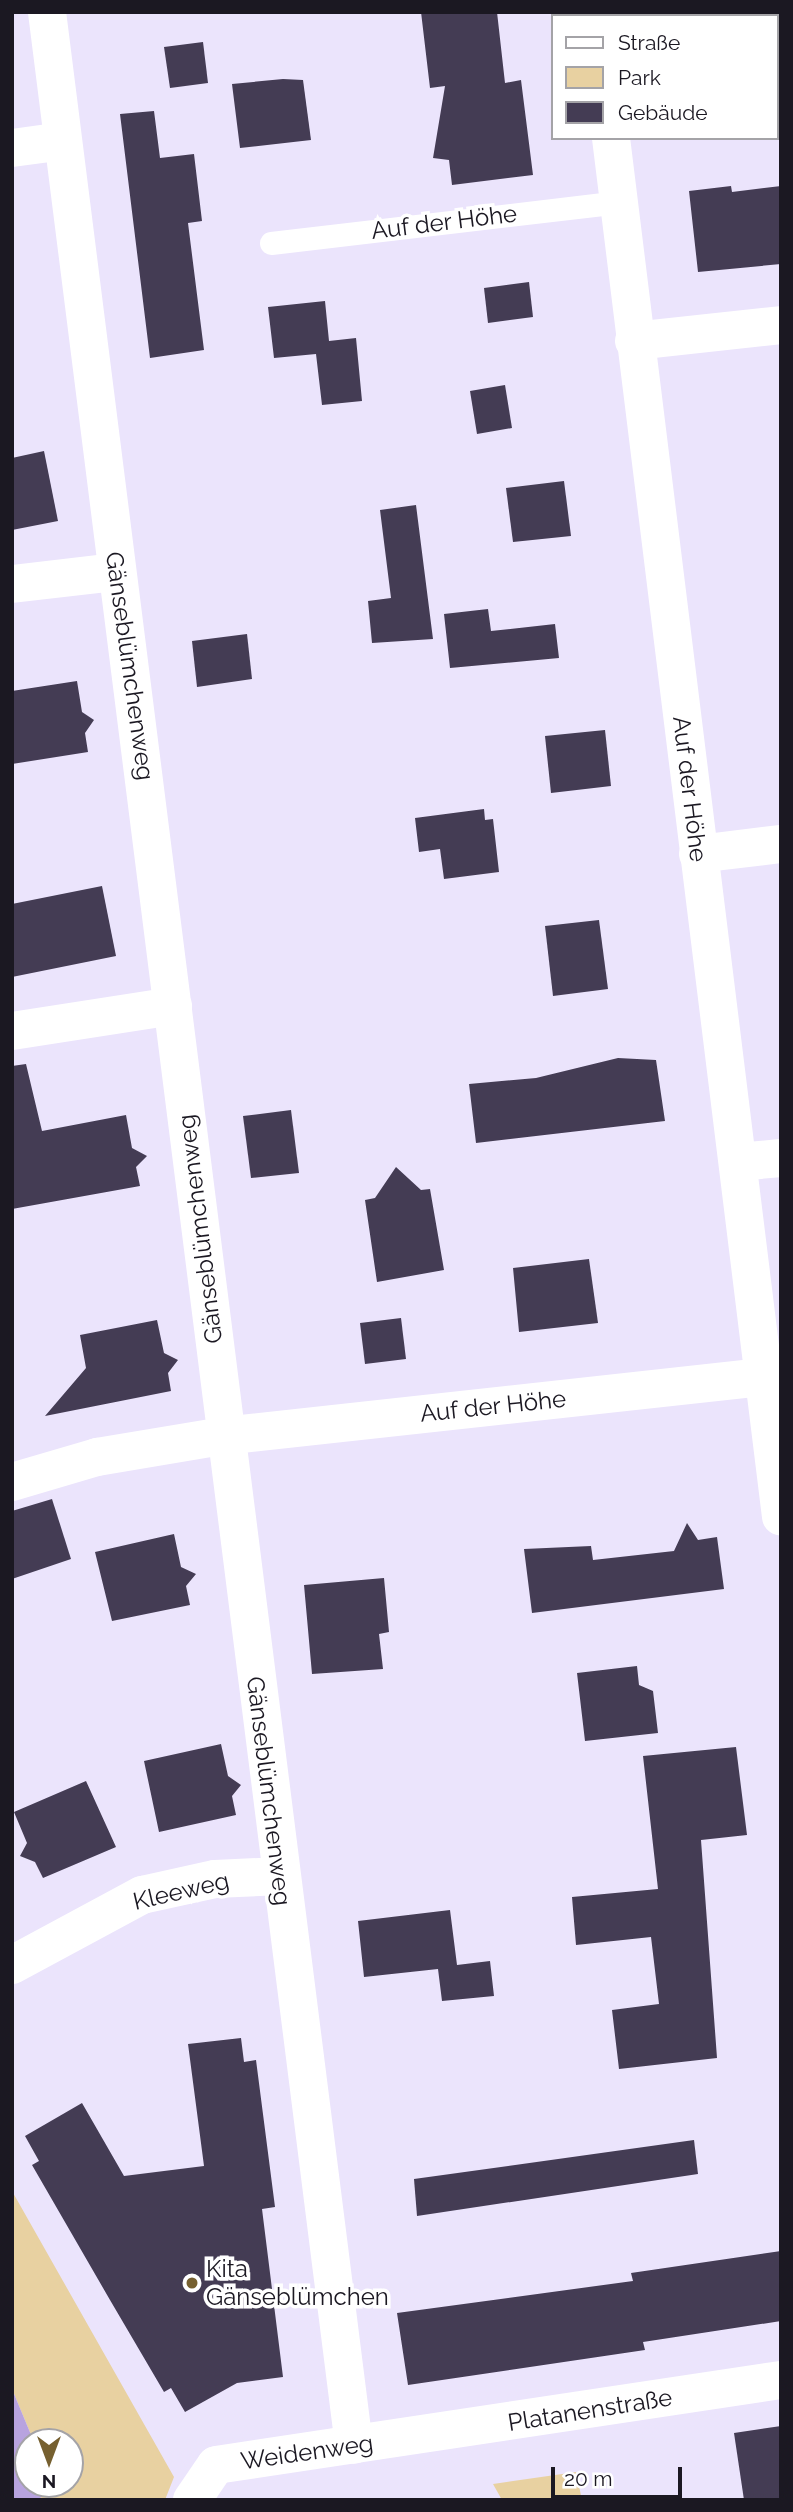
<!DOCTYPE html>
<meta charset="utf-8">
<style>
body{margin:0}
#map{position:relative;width:793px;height:2512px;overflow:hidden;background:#ebe4fc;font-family:Raleway,sans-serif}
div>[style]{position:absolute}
.green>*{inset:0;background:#e8d1a1}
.water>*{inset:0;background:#b8a3df}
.building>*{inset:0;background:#443c54}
.lane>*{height:23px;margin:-11.5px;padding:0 11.5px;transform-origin:11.5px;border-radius:11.5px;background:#fff}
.street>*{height:38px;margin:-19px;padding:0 19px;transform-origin:19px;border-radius:19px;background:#fff}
.dots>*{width:19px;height:19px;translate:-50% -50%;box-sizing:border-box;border:4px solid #fff;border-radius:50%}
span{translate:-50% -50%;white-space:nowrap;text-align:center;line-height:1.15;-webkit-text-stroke:7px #fff;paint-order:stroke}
.street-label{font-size:24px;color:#1b1822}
.poi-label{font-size:24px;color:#1b1822}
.left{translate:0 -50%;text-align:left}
.frame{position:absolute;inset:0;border:14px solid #1b1822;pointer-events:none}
.legend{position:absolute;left:551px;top:14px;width:228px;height:126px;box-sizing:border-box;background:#fff;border:2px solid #a4a3a7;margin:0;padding:9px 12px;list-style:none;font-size:21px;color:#1b1822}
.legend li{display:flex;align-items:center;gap:14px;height:35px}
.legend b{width:35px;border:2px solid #a4a3a7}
.north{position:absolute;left:14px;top:2428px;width:70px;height:70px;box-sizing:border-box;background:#fff;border:2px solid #a4a3a7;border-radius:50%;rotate:180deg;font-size:19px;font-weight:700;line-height:28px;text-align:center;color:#1b1822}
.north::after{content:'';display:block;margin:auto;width:24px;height:32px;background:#766030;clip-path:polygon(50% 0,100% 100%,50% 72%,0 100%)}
.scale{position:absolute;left:551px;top:2467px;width:131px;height:32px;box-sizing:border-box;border:4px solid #1b1822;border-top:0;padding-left:9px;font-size:21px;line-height:24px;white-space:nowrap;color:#1b1822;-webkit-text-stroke:5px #fff;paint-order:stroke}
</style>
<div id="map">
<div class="green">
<div style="clip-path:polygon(12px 2191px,174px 2477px,165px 2500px,40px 2500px,45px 2484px,70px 2484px,70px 2442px,34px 2442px,12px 2389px)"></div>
<div style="clip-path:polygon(576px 2472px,582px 2500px,502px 2500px,493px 2484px)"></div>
</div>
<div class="water">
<div style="clip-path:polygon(12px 2389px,34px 2442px,28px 2442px,28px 2484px,45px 2484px,40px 2500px,12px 2500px)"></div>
</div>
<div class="building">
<div style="clip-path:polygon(421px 12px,497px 12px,505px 83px,521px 80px,533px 175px,452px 185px,449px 160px,433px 158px,445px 86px,430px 88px)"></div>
<div style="clip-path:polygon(203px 42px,208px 83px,170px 88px,164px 47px)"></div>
<div style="clip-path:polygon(283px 79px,303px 80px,311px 140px,240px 148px,232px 84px)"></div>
<div style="clip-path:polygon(154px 111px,160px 158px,194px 154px,202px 221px,188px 223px,204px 350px,150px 358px,120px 114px)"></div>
<div style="clip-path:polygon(731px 186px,732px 192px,781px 186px,781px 264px,698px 272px,689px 191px)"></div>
<div style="clip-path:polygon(529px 282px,533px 317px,488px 323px,484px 288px)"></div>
<div style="clip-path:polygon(325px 301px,329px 341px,356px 338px,362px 401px,322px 405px,316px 354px,274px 358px,268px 307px)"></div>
<div style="clip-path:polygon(505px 385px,512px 428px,477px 434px,470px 391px)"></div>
<div style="clip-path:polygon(44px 451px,58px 521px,12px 530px,12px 458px)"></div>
<div style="clip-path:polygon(564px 481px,571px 536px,513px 542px,506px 488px)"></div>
<div style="clip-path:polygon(416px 505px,433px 639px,372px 643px,368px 601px,391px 598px,380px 510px)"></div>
<div style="clip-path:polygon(488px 609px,491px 631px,555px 624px,559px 658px,450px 668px,444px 614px)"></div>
<div style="clip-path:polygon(247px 634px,252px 679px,197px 687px,192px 641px)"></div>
<div style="clip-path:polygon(77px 681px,82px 712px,94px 720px,85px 733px,88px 752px,12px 764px,12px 691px)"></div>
<div style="clip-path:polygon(605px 730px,611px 786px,551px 793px,545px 736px)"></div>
<div style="clip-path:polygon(484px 809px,485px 820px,493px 819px,499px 872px,444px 879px,440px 849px,419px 852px,415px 818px)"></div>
<div style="clip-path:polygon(102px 886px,116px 956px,12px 977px,12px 904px)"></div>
<div style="clip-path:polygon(599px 920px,608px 989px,553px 996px,545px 926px)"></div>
<div style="clip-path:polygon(618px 1058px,656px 1060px,665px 1121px,476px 1143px,469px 1084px,536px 1078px)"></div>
<div style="clip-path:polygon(26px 1064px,42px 1131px,126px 1115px,132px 1148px,147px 1156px,136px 1167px,140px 1186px,12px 1209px,12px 1066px)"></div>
<div style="clip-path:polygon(291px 1110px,299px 1173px,251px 1178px,243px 1116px)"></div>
<div style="clip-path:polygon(396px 1167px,421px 1190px,430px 1189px,444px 1270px,377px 1282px,365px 1200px,375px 1198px)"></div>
<div style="clip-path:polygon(589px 1259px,598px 1323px,519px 1332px,513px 1268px)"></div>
<div style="clip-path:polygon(401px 1318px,406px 1359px,365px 1364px,360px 1323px)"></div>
<div style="clip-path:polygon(157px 1320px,164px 1353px,178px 1360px,168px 1373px,171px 1391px,45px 1416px,86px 1368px,80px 1335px)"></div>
<div style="clip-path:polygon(52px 1499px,71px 1559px,12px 1579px,12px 1511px)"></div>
<div style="clip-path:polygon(687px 1523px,698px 1540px,717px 1537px,724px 1589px,532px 1613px,524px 1549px,591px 1546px,593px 1560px,674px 1551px)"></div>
<div style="clip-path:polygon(174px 1534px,181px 1567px,196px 1574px,186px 1586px,190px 1605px,112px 1621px,95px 1552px)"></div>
<div style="clip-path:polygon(384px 1578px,389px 1632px,379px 1634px,383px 1669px,312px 1674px,304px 1585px)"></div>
<div style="clip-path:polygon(637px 1666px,639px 1685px,653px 1691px,658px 1733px,585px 1741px,577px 1673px)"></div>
<div style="clip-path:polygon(221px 1744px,228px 1776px,241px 1785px,232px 1796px,236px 1815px,159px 1832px,144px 1761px)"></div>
<div style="clip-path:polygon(736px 1747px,747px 1835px,701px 1840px,717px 2058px,619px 2069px,612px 2010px,659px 2004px,651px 1937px,576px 1945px,572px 1897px,658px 1889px,643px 1756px)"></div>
<div style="clip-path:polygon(86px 1781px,116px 1847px,43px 1878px,35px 1862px,20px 1856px,27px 1843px,14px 1812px)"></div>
<div style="clip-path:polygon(450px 1910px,457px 1965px,490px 1961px,494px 1996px,442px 2001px,438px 1969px,364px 1977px,358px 1921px)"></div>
<div style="clip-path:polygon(241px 2038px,244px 2062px,256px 2060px,275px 2207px,262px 2209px,283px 2377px,237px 2383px,185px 2412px,171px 2388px,164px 2392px,110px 2300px,32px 2165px,39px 2161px,25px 2136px,82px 2103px,124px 2176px,204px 2166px,188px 2044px)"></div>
<div style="clip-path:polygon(694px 2140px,698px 2174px,417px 2216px,414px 2179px)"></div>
<div style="clip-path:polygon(781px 2251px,781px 2321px,643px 2342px,645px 2350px,408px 2385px,397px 2313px,633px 2281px,631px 2273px)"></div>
<div style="clip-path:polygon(781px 2426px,781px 2500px,744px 2500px,734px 2433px)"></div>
</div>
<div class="lane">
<div style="left:271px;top:243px;width:349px;rotate:-6.7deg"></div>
</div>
<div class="street">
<div style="left:47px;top:12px;width:2452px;rotate:82.81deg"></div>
<div style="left:596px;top:12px;width:4px;rotate:90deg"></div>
<div style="left:611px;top:138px;width:1389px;rotate:82.97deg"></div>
<div style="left:12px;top:148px;width:51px;rotate:-7.8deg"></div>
<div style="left:634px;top:341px;width:148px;rotate:-6.2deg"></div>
<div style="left:12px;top:584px;width:105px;rotate:-6.6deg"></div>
<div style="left:698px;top:854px;width:84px;rotate:-6.9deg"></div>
<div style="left:12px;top:1031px;width:163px;rotate:-8.8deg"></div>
<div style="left:738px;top:1162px;width:43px;rotate:-5.3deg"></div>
<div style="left:12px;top:1482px;width:89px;rotate:-16.4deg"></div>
<div style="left:97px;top:1457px;width:128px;rotate:-9.5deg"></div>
<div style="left:223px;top:1436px;width:543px;rotate:-6.24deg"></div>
<div style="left:12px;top:1965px;width:148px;rotate:-28.3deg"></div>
<div style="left:142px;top:1895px;width:75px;rotate:-12.4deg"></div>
<div style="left:215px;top:1879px;width:66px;rotate:-2.6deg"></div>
<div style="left:192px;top:2500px;width:42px;rotate:-55.6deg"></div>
<div style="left:216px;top:2465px;width:571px;rotate:-8.56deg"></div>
</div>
<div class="dots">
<div style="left:192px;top:2283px;background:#766030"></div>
</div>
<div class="street-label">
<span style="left:444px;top:222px;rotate:-7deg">Auf der Höhe</span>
<span style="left:130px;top:666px;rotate:82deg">Gänseblümchenweg</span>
<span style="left:690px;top:789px;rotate:83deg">Auf der Höhe</span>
<span style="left:200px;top:1229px;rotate:-97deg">Gänseblümchenweg</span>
<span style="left:493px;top:1406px;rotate:-6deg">Auf der Höhe</span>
<span style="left:269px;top:1791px;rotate:83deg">Gänseblümchenweg</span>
<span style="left:181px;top:1891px;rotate:-13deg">Kleeweg</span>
<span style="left:590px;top:2410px;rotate:-9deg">Platanenstraße</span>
<span style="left:307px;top:2452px;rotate:-8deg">Weidenweg</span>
</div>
<div class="poi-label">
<span class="left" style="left:206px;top:2283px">Kita<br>Gänseblümchen</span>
</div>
<div class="frame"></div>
<ul class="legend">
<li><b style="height:9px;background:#fff"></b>Straße</li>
<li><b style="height:19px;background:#e8d1a1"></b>Park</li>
<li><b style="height:19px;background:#443c54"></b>Gebäude</li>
</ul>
<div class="north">N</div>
<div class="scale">20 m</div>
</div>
